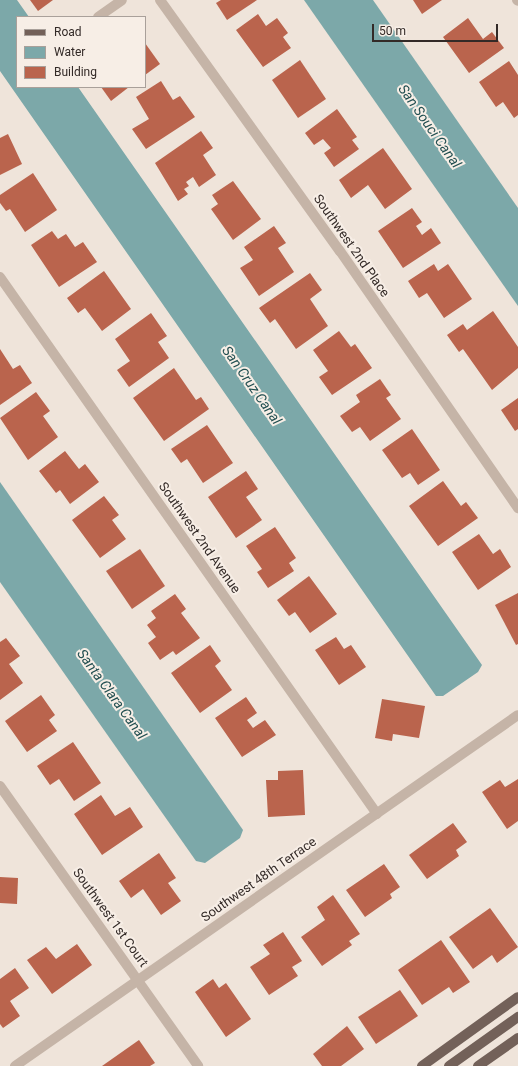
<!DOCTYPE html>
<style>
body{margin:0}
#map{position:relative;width:518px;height:1066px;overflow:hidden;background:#efe4da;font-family:Roboto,sans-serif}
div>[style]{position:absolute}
.water>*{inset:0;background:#7ca8a9}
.building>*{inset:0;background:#ba644d}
.minor>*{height:10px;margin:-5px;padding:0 5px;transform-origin:5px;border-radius:5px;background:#c5b4a7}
.major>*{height:10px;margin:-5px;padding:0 5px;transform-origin:5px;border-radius:5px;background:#736159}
span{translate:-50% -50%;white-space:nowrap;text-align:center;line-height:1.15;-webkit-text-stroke:4px #f7eee6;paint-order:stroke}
.street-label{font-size:13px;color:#332a27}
.water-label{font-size:14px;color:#214e50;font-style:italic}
.legend{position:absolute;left:16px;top:16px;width:130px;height:72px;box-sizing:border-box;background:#f7eee6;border:1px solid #a9a09a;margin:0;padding:5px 7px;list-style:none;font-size:12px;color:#332a27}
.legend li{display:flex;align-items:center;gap:8px;height:20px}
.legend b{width:20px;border:1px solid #a9a09a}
.scale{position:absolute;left:372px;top:24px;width:126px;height:18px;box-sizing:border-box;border:2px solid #332a27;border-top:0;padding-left:5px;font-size:12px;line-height:14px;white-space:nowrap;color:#332a27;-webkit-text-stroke:3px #f7eee6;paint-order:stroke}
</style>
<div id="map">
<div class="water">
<div style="clip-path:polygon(0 0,17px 0,29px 17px,17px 17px,17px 87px,78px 87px,482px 665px,478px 672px,443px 696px,436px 696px,0 71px)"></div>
<div style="clip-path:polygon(304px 0,373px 0,518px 208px,518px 306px)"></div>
<div style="clip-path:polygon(0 482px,243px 830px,240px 838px,205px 863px,196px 861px,0 582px)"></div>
</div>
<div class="building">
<div style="clip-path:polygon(30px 0,53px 0,38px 11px)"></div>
<div style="clip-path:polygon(221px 0,257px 0,227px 20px,216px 3px)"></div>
<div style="clip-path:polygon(413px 0,442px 0,422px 14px)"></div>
<div style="clip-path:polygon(258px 14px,266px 26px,277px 18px,288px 33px,283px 37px,291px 48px,263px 67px,236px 30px)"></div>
<div style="clip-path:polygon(468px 18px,483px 39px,492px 32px,504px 48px,469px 73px,443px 37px)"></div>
<div style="clip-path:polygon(145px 43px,160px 64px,145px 75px)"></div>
<div style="clip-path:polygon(300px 60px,326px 99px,298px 118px,272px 80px)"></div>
<div style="clip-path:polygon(509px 61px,518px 75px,518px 115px,514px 118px,503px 102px,496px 107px,479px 82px)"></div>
<div style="clip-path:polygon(161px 81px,173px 100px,180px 96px,195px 117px,146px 149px,132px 129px,149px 119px,136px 97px)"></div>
<div style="clip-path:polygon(101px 87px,129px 87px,111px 101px)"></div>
<div style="clip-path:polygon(337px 109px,357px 137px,352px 140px,359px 149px,334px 167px,324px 153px,331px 148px,323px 139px,314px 145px,305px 133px)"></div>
<div style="clip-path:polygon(201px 131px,213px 148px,203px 155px,216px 175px,199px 187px,193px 177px,186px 182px,189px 186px,184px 189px,188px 194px,178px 201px,155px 163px)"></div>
<div style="clip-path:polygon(8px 134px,22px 164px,0 175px,0 138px)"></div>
<div style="clip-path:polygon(383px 148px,412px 189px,385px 209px,368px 185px,351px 198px,339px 180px)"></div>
<div style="clip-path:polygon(33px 173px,57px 210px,25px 232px,10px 209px,6px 211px,0 203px,0 195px)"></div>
<div style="clip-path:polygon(233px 181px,261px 219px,233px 240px,211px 209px,218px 204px,212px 195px)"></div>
<div style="clip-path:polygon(412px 208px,422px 222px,416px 226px,422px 235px,431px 228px,441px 243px,403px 268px,378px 231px)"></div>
<div style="clip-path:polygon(274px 226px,286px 243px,278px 248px,294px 272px,259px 296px,240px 268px,253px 260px,244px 247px)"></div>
<div style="clip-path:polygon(52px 231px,58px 239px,66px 234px,75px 247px,83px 242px,97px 262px,59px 287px,31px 245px)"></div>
<div style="clip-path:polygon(434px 264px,438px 271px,448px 264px,472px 299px,444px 318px,427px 293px,419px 298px,408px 281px)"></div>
<div style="clip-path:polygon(104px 271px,131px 309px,102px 331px,85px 308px,78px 313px,67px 298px)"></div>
<div style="clip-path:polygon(310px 273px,322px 290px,310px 299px,328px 326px,296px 349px,275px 319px,270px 323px,259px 308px)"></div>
<div style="clip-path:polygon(493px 311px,518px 347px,518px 368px,492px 390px,463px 349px,459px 352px,447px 335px,463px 324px,467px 330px)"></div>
<div style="clip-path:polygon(151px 313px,167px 336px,158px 342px,169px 358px,129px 387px,117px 370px,130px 361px,115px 339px)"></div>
<div style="clip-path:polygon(339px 331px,351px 347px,355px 344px,372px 368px,332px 395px,319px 377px,328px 371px,313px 350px)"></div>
<div style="clip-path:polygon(0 349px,13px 369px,20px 365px,32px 383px,0 405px)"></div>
<div style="clip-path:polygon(174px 368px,196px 400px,201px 397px,209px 409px,164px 441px,133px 398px)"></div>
<div style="clip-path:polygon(380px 379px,391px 395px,386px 398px,401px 419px,370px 441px,360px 427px,352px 432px,340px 416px,360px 402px,356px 395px)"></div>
<div style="clip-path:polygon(36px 392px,50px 411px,43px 416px,58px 437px,28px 460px,0 418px)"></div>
<div style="clip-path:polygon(518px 398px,518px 429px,515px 431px,501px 410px)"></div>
<div style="clip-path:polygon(207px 425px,233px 463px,203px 483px,187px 459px,181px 463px,171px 449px)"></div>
<div style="clip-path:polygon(412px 429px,440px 470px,418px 485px,410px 473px,402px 478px,382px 450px)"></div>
<div style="clip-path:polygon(65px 451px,79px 469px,85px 464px,99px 482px,70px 504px,60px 490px,56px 493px,39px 471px)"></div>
<div style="clip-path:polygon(246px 471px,258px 489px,246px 497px,262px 520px,236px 538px,208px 497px)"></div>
<div style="clip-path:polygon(443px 481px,461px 506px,466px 502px,478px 518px,438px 546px,409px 506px)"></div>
<div style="clip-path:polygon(104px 496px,119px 515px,112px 520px,126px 539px,100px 558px,72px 520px)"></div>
<div style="clip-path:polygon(275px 527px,296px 558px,289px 563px,294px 571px,268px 588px,257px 572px,262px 569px,246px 546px)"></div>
<div style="clip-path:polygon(479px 534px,493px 554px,500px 549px,511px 567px,478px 590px,452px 552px)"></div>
<div style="clip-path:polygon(140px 549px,165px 586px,132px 609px,106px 571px)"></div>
<div style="clip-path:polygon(309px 576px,337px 614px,310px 633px,295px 612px,289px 616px,277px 600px)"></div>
<div style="clip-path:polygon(518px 593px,518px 644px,516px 645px,495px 605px)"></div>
<div style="clip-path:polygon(175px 594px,186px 609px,181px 613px,200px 638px,176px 655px,173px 651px,160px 660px,148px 643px,156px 637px,147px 625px,156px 618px,151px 611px)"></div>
<div style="clip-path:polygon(336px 637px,344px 649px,351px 645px,366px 667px,339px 685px,315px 650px)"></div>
<div style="clip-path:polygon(6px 638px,20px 656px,9px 664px,23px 683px,0 700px,0 642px)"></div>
<div style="clip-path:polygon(210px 645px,221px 661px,215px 666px,232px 690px,200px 713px,171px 673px)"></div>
<div style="clip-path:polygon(41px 695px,55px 715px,49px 720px,57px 731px,27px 752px,5px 721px)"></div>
<div style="clip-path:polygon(246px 697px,257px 713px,247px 720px,253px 728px,265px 720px,276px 735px,242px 757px,215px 718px)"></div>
<div style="clip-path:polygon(382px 699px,425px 706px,419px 738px,393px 734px,392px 741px,375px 738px)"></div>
<div style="clip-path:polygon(73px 742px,101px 783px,74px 801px,59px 779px,50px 785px,37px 766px)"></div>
<div style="clip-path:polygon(303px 770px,305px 815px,268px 817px,266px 780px,278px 780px,278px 771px)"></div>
<div style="clip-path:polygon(518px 779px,518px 821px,507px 829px,482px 792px,500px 780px,505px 787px)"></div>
<div style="clip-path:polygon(101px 795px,115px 816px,130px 807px,143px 827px,102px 855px,74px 814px)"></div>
<div style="clip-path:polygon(453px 823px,467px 842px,456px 850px,459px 856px,427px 879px,409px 855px)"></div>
<div style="clip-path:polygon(159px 853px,176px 878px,168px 883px,181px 901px,161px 915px,143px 889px,131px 898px,119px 881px)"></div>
<div style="clip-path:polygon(384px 864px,400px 887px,390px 894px,392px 898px,365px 917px,346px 890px)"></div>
<div style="clip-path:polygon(0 877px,18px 878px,17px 904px,0 903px)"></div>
<div style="clip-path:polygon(333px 895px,360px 934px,349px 941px,352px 945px,322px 966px,301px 937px,325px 920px,317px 907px)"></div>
<div style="clip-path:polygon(490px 908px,518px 947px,497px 963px,492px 955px,473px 969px,449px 937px)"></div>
<div style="clip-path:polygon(283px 932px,302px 961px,292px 967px,298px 976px,269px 995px,250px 967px,270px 954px,263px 945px)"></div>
<div style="clip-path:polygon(441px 940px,470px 982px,453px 993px,449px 987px,422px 1005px,398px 970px)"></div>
<div style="clip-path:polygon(77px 944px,92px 965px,52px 994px,27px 960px,46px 947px,56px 959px)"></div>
<div style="clip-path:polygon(15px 968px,29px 988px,10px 1001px,20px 1016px,3px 1028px,0 1024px,0 979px)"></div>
<div style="clip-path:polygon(213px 979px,219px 988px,226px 983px,251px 1019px,226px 1037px,195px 992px)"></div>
<div style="clip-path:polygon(400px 990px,418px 1016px,376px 1044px,358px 1017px)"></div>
<div style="clip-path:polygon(347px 1026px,364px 1049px,341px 1066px,322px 1066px,313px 1054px)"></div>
<div style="clip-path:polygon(139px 1040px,155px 1063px,150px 1066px,102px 1066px)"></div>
</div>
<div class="minor">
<div style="left:160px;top:0;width:309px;rotate:54.4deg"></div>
<div style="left:340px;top:251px;width:313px;rotate:55.3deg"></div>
<div style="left:517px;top:0;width:1px;rotate:45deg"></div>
<div style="left:98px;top:17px;width:29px;rotate:-35deg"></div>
<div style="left:0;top:277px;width:656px;rotate:54.93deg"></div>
<div style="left:0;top:786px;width:343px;rotate:54.7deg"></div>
<div style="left:15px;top:1066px;width:613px;rotate:-34.91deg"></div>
</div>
<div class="major">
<div style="left:422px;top:1066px;width:118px;rotate:-35.7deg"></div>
<div style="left:449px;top:1066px;width:85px;rotate:-35.4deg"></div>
<div style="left:478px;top:1066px;width:49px;rotate:-35deg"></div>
</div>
<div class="street-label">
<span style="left:351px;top:246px;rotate:55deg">Southwest 2nd Place</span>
<span style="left:199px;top:538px;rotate:55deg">Southwest 2nd Avenue</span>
<span style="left:259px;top:880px;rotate:-35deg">Southwest 48th Terrace</span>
<span style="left:110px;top:918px;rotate:54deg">Southwest 1st Court</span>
</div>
<div class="water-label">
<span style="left:430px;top:126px;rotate:55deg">San Souci Canal</span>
<span style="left:252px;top:385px;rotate:55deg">San Cruz Canal</span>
<span style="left:112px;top:694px;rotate:54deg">Santa Clara Canal</span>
</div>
<ul class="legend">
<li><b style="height:5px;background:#736159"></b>Road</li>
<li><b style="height:11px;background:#7ca8a9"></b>Water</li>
<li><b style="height:11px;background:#ba644d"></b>Building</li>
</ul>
<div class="scale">50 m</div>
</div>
